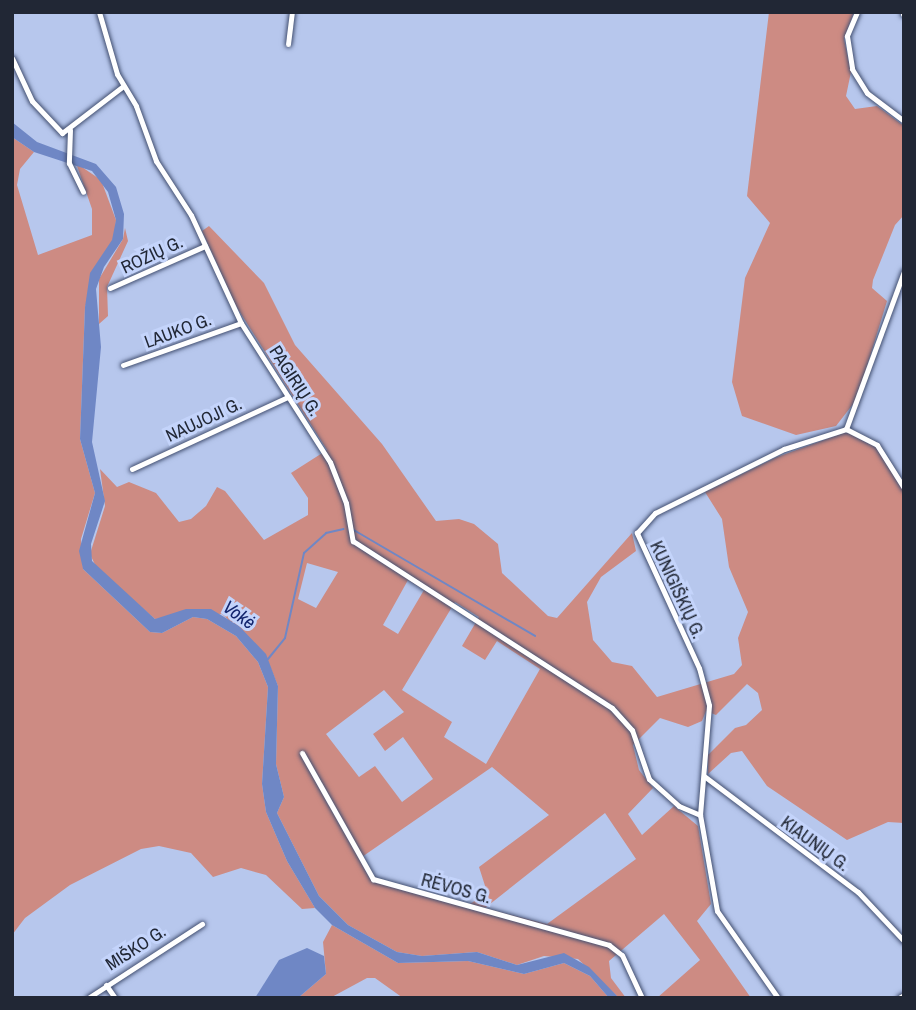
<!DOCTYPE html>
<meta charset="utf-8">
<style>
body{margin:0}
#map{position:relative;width:916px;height:1010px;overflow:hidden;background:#b7c7ed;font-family:"Archivo Narrow",sans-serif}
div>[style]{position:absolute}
.green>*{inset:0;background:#cd8b83}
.water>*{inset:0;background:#6f87c5}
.stream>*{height:2px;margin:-1px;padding:0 1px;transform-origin:1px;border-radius:1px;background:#6f87c5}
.roads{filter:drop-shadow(0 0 2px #435071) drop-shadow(0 0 2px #435071)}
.street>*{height:5px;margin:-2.5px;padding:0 2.5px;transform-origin:2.5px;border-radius:2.5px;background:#fff}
span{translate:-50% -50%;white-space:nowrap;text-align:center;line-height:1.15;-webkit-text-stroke:6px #c4d4fb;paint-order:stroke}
.street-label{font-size:18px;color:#212735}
.water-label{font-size:19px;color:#13256d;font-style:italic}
.frame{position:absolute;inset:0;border:14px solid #212735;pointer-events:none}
</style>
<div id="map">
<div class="green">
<div style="clip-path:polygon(769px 12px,854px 12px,844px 39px,851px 72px,846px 96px,855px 109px,877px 106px,904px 126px,904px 215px,895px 225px,873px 280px,872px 288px,887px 301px,857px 399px,836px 426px,796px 435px,742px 416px,732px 382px,745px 278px,770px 223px,747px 196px)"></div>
<div style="clip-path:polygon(12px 137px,34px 152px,20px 169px,17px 185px,38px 255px,92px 235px,92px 209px,76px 163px,101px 180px,116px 220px,115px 234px,85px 307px,80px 439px,95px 493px,81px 539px,83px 569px,150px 632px,162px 633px,193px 617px,207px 619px,236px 636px,258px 662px,268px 687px,262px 784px,266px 812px,287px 861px,315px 908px,302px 909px,266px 875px,241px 868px,213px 877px,191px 853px,159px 846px,141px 849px,70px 885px,25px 918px,12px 935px)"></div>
<div style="clip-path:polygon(evenodd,209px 226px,264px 283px,295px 345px,382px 444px,436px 521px,459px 519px,474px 524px,498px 544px,502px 573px,548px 616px,557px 618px,632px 533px,636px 551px,601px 577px,587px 602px,593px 640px,612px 662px,632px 666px,657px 697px,734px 674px,742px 665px,738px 638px,748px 612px,729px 567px,722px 519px,705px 492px,777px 457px,846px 432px,877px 448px,904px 490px,904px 823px,888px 822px,847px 840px,767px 786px,742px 751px,731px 753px,708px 774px,708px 755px,735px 728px,746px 725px,762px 710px,758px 693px,747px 684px,716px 715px,706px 711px,702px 721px,688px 727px,660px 718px,633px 745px,639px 770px,653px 788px,628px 814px,642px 835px,674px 806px,698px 826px,711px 904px,697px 921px,751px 998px,657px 998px,700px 960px,664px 914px,609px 961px,611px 978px,626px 998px,619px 998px,578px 959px,544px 956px,517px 965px,477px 952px,422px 956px,397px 952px,348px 925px,319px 896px,277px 813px,284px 797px,276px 764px,278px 686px,265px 654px,222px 614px,155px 619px,97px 569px,90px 554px,105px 506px,100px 469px,117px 487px,129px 482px,156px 493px,179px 522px,191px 519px,206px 506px,217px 487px,225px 491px,264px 540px,308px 515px,308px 498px,291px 473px,327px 450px,236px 306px,202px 231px,209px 226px,307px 563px,338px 572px,316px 608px,298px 599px,307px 563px,209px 226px,408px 580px,424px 590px,398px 634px,383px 625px,408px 580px,209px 226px,455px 602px,479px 617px,462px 646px,485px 660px,497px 641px,540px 669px,486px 764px,444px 737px,452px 722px,402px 690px,455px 602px,209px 226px,384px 690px,404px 712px,373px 734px,385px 751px,403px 737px,433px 779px,402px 802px,375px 766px,359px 777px,326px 734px,384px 690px,209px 226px,492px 767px,549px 815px,479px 867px,487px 892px,466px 907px,371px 880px,359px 859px,492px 767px,209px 226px,605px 813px,636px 859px,547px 924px,485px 908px,605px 813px)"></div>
<div style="clip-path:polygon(125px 228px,128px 241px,107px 287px,108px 316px,99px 324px,99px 279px,123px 239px)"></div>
<div style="clip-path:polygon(332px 925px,398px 963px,468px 961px,524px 974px,564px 963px,590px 976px,609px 998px,403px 998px,375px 978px,367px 978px,330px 998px,298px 998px,326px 974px,323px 942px)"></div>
</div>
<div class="water">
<div style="clip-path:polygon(12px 122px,37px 142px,96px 164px,116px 187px,124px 214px,123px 239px,104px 267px,96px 289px,101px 347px,92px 442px,105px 501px,91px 544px,92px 561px,155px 619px,186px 609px,211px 609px,239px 626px,266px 654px,278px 686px,276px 764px,284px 797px,277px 813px,319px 896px,348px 925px,397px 952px,422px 956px,477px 952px,517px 965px,564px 953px,589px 967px,619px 998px,609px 998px,590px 976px,564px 963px,524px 974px,468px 961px,398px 963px,332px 925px,315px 908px,287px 861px,266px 812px,262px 784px,268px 687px,258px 662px,236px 636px,207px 619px,193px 617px,162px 633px,150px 632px,83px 569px,79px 551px,95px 493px,80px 439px,85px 307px,90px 273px,112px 240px,116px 220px,108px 192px,92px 171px,34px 152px,12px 137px)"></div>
<div style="clip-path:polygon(307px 948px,324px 956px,326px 974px,298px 998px,255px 998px,279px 960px)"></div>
</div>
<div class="stream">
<div style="left:352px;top:529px;width:212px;rotate:30.3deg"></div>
<div style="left:268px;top:659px;width:27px;rotate:-51deg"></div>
<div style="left:285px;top:638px;width:87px;rotate:-77.4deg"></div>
<div style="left:304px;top:553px;width:30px;rotate:-42deg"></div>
<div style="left:326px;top:533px;width:18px;rotate:-13deg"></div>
</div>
<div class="roads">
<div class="street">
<div style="left:99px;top:12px;width:65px;rotate:73.8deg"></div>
<div style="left:117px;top:74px;width:37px;rotate:59deg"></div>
<div style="left:136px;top:106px;width:59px;rotate:70deg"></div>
<div style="left:156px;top:161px;width:64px;rotate:57.1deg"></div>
<div style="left:191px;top:215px;width:119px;rotate:65.2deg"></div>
<div style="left:241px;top:323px;width:165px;rotate:57.4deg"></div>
<div style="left:330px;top:462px;width:44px;rotate:68.7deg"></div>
<div style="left:346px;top:503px;width:39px;rotate:80deg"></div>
<div style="left:353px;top:541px;width:308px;rotate:32.8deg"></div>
<div style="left:612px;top:708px;width:30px;rotate:48deg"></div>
<div style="left:632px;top:730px;width:52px;rotate:70.9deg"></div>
<div style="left:649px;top:779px;width:40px;rotate:42deg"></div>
<div style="left:679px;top:806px;width:23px;rotate:23deg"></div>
<div style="left:857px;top:12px;width:26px;rotate:113deg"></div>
<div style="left:847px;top:36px;width:33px;rotate:81deg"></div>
<div style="left:852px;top:69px;width:28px;rotate:58deg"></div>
<div style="left:867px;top:93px;width:46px;rotate:37.1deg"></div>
<div style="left:903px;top:12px;width:2px;rotate:90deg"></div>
<div style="left:288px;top:44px;width:32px;rotate:-83deg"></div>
<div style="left:12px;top:58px;width:47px;rotate:65.1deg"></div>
<div style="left:32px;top:101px;width:44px;rotate:46.8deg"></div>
<div style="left:62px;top:133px;width:76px;rotate:-37.5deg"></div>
<div style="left:70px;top:130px;width:33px;rotate:92deg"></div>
<div style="left:69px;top:163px;width:32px;rotate:64deg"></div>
<div style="left:110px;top:288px;width:104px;rotate:-23.9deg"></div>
<div style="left:123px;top:365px;width:125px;rotate:-19.6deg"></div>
<div style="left:846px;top:429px;width:35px;rotate:27deg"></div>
<div style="left:877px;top:445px;width:51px;rotate:57.9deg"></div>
<div style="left:132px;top:469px;width:172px;rotate:-24.8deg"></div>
<div style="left:302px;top:753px;width:145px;rotate:60.6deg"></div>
<div style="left:373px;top:879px;width:245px;rotate:15.6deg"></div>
<div style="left:609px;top:945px;width:16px;rotate:38deg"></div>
<div style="left:622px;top:955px;width:47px;rotate:65.1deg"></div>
<div style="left:704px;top:776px;width:193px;rotate:37deg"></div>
<div style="left:858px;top:892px;width:67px;rotate:46.8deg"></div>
<div style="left:106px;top:985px;width:16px;rotate:55deg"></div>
<div style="left:88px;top:998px;width:136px;rotate:-33deg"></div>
<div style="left:778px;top:998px;width:106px;rotate:-125deg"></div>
<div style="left:717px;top:911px;width:97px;rotate:-100deg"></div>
<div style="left:700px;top:815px;width:110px;rotate:-85.3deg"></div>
<div style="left:709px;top:705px;width:38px;rotate:-105deg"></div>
<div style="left:699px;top:668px;width:149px;rotate:-114.7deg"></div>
<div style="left:637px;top:533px;width:27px;rotate:-48deg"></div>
<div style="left:655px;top:513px;width:144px;rotate:-26.4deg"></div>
<div style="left:784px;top:449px;width:65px;rotate:-17.9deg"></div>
<div style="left:846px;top:429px;width:168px;rotate:-69.8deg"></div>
<div style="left:899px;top:998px;width:6px;rotate:-31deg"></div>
</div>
</div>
<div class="street-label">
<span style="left:152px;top:255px;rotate:-25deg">ROŽIŲ G.</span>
<span style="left:178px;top:331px;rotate:-20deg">LAUKO G.</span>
<span style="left:295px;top:381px;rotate:57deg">PAGIRIŲ G.</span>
<span style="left:204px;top:420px;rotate:-25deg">NAUJOJI G.</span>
<span style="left:677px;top:590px;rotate:65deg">KUNIGIŠKIŲ G.</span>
<span style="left:815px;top:844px;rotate:36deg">KIAUNIŲ G.</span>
<span style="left:456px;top:889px;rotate:15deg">RĖVOS G.</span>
<span style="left:136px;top:948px;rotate:-33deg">MIŠKO G.</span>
</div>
<div class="water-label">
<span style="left:239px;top:615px;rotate:35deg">Vokė</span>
</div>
<div class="frame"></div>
</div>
